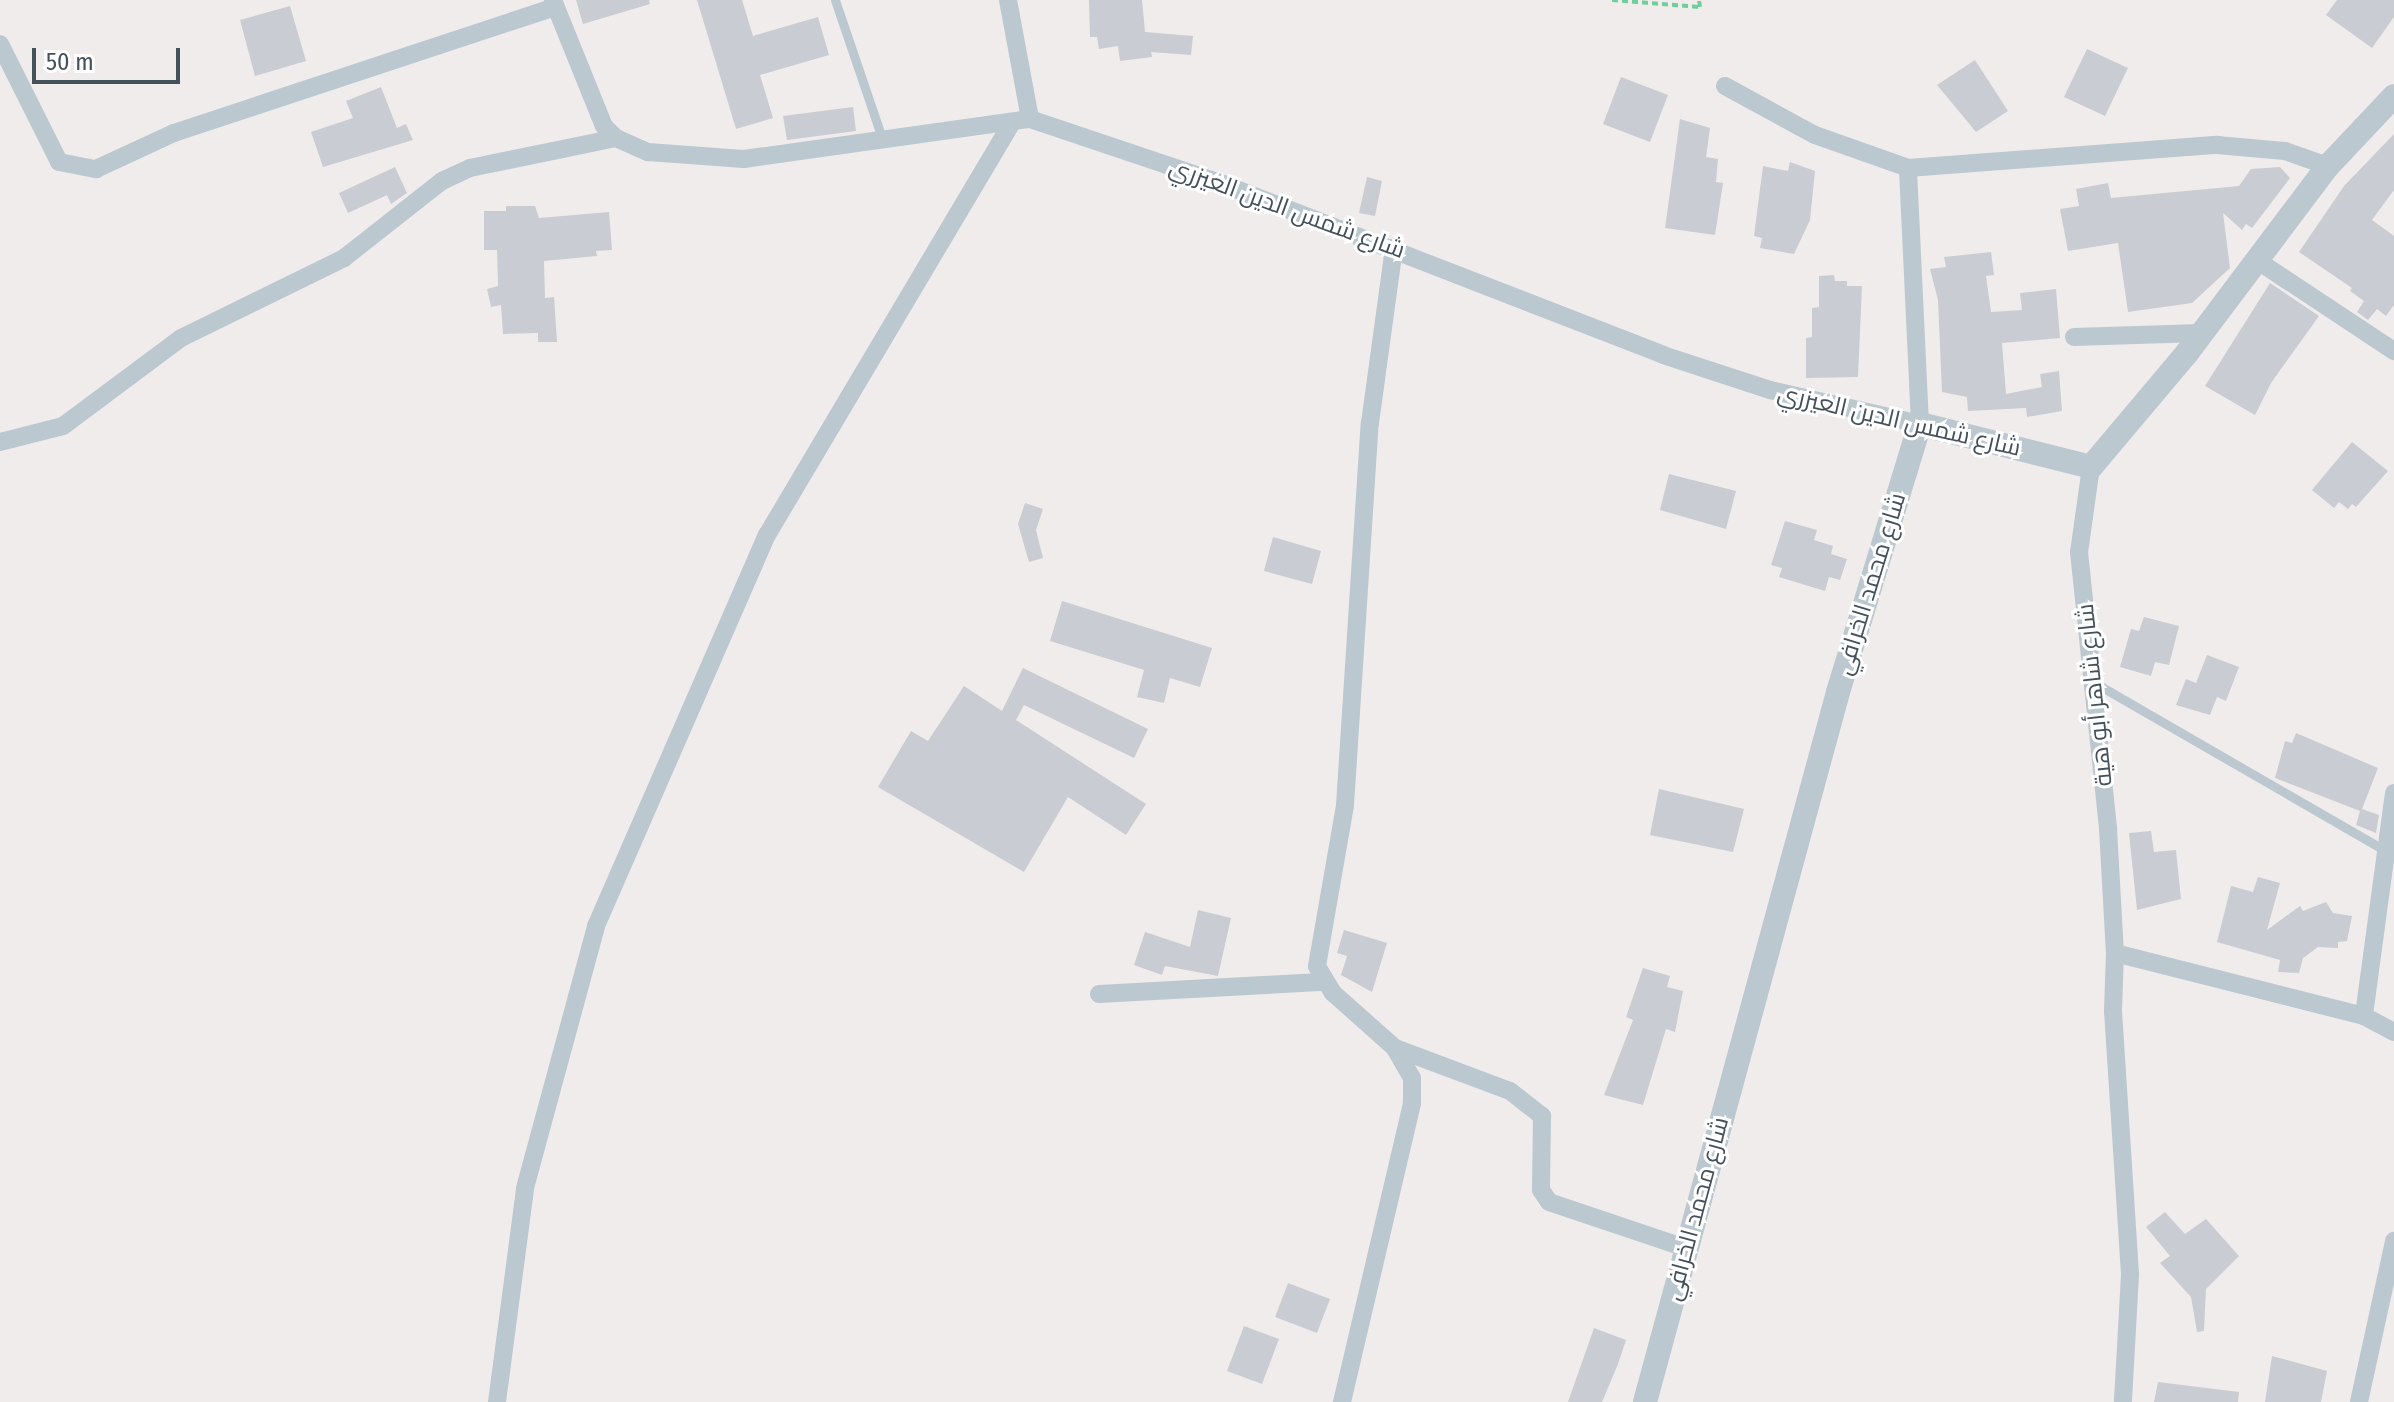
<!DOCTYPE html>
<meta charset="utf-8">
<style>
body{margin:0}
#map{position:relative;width:2394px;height:1402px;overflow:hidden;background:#f0ecec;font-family:"Fira Sans Condensed",Cairo,sans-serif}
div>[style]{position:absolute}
.building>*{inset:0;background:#c9ccd2}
.path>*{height:4px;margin-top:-2px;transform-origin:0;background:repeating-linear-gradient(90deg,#6fcf9c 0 6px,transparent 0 10px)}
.service>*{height:9px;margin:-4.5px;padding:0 4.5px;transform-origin:4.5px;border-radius:4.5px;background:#bcc8d0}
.minor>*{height:18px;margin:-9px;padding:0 9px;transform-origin:9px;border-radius:9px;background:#bcc8d0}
.tertiary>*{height:24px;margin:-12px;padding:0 12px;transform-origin:12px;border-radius:12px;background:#bcc8d0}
span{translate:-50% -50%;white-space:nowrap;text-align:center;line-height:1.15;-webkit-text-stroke:6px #fff;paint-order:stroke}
.street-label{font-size:24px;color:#44515b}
.scale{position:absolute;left:32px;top:48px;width:148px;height:36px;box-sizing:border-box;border:4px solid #44515b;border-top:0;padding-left:10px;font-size:24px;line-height:28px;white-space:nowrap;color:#44515b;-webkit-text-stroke:6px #fff;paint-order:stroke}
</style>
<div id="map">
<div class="building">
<div style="clip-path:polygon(576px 0,649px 0,650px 4px,583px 24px)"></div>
<div style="clip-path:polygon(697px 0,742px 0,753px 36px,818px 17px,829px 55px,760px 75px,773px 118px,736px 129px)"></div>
<div style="clip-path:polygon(1089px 0,1142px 0,1145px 32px,1193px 36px,1191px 55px,1151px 52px,1152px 57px,1120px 61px,1118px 46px,1099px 49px,1097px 37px,1090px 37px)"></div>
<div style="clip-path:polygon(2337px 0,2394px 0,2394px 17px,2372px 48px,2326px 15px)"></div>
<div style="clip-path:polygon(290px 6px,306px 61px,255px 76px,240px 20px)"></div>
<div style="clip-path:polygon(2087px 49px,2128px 68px,2105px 116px,2064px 97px)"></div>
<div style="clip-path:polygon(1975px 60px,2008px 111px,1976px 132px,1937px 85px)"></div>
<div style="clip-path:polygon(1621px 77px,1668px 95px,1650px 142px,1603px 124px)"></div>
<div style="clip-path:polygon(381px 87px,397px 128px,406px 124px,413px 140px,323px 167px,311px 132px,353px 118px,346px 101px)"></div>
<div style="clip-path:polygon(853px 107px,856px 131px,787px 140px,783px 116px)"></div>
<div style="clip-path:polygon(1680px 119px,1710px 128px,1706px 157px,1718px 159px,1716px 182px,1723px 183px,1715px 235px,1665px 228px)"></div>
<div style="clip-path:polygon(2394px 134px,2394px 190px,2372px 220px,2394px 236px,2394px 305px,2386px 316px,2377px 309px,2368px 320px,2357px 312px,2364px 301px,2350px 291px,2352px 288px,2299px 252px,2344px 186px)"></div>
<div style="clip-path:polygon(1790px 162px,1815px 171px,1810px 220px,1794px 254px,1760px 248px,1762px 238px,1754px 236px,1763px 166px,1788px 171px)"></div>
<div style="clip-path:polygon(395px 167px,407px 193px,391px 204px,387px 195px,348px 213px,339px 193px)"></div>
<div style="clip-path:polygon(2280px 167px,2290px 178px,2252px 228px,2246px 224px,2242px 230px,2223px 213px,2230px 268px,2192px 303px,2128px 312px,2118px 243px,2068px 251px,2060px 209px,2079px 206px,2076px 189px,2108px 183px,2111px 198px,2239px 186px,2251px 169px)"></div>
<div style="clip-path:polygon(1367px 177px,1382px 181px,1375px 216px,1359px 213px)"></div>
<div style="clip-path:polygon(506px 206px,535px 206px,539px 218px,609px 212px,612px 250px,596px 251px,597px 256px,544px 261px,545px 298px,554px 297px,557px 342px,538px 342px,538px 333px,503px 334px,501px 305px,491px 307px,487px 289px,498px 286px,497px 250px,484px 250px,484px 211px,506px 211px)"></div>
<div style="clip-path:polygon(1991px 252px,1994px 275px,1986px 276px,1991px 312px,2022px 310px,2020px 293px,2056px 289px,2060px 338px,2002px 343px,2006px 394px,2042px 387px,2040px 374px,2059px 371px,2062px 411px,2027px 417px,2026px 408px,1968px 411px,1967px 397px,1942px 392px,1938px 300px,1930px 269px,1946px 267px,1944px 257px)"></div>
<div style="clip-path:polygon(1834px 275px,1835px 281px,1847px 281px,1847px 286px,1862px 286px,1858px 377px,1806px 378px,1806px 338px,1812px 337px,1812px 308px,1819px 307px,1819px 276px)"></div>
<div style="clip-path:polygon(2270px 283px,2319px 316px,2271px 383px,2255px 415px,2205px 386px)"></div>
<div style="clip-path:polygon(2352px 442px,2388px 471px,2356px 507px,2352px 504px,2348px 509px,2339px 502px,2334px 508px,2312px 490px)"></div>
<div style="clip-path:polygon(1669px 474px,1736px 491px,1726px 529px,1660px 510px)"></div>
<div style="clip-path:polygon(1025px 503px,1043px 509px,1036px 530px,1043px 558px,1029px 562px,1018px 524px)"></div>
<div style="clip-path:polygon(1785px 521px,1817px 530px,1814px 540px,1833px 546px,1831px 554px,1847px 559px,1840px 580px,1829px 577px,1825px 591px,1779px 577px,1782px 568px,1771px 565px)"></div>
<div style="clip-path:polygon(1273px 537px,1321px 551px,1312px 584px,1264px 571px)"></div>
<div style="clip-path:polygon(1062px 601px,1212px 648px,1200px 687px,1170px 678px,1164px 703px,1137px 697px,1144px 670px,1050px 641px)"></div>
<div style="clip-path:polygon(2144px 617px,2179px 626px,2169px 665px,2155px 662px,2151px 676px,2120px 667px,2131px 629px,2139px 631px)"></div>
<div style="clip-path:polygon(2207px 655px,2239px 667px,2226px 701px,2217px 697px,2210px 715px,2176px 705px,2186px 679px,2196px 683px)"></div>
<div style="clip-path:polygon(1023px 668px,1148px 729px,1134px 758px,1024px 705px,1016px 720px,1146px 804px,1126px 835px,1068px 797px,1024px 872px,878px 787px,911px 731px,928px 741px,964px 686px,1002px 711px)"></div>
<div style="clip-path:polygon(2296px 733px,2378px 768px,2362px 809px,2379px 815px,2376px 833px,2356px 825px,2360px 811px,2275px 778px,2285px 741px,2292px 743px)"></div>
<div style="clip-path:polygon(1659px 789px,1744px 809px,1733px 852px,1650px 835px)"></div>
<div style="clip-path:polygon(2151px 831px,2154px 852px,2176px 850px,2181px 899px,2137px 910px,2129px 833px)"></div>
<div style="clip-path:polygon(2258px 877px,2280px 883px,2267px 930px,2300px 906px,2303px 911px,2326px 902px,2333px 913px,2352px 916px,2347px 941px,2338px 942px,2338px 948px,2318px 947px,2303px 958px,2299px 973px,2278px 972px,2280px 960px,2217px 942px,2231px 886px,2253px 892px)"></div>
<div style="clip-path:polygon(1198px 910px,1231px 918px,1218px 976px,1165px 966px,1162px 975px,1134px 965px,1145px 932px,1190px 947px)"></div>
<div style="clip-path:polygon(1344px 930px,1387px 943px,1372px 992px,1341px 975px,1347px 956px,1337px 953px)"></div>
<div style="clip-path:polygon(1643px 968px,1670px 976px,1667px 987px,1683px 991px,1675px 1032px,1666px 1029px,1643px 1105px,1604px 1095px,1633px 1020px,1626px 1017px)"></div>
<div style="clip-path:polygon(2165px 1212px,2185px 1234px,2206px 1219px,2239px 1256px,2206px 1289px,2204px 1331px,2197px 1332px,2191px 1297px,2160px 1263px,2170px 1256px,2146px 1227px)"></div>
<div style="clip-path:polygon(1288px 1283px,1330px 1299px,1317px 1333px,1275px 1317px)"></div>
<div style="clip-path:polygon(1244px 1326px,1279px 1339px,1262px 1384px,1227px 1371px)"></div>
<div style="clip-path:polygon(1594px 1328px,1626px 1340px,1618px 1364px,1602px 1402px,1568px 1402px)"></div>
<div style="clip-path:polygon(2272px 1356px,2327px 1371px,2321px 1402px,2265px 1402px)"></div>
<div style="clip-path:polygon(2158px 1382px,2239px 1392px,2238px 1402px,2154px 1402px)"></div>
</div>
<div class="path">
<div style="left:1612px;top:0;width:88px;rotate:4.5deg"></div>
<div style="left:1700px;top:7px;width:7px;rotate:-98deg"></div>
</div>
<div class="service">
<div style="left:835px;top:0;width:149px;rotate:71.2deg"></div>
<div style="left:2095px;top:683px;width:336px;rotate:30deg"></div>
</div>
<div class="minor">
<div style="left:553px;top:0;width:136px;rotate:68deg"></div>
<div style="left:604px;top:126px;width:17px;rotate:45deg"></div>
<div style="left:616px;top:138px;width:35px;rotate:24deg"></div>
<div style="left:648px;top:152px;width:96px;rotate:4.2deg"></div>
<div style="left:744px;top:159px;width:289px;rotate:-8deg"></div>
<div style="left:1030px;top:119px;width:204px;rotate:18.6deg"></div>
<div style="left:1223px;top:184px;width:472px;rotate:21.2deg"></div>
<div style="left:1663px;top:355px;width:113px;rotate:18.1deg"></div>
<div style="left:1770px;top:390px;width:154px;rotate:12.8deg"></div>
<div style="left:1920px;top:424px;width:256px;rotate:-92.7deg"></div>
<div style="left:1908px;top:168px;width:310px;rotate:-4.3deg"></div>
<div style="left:2217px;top:145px;width:68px;rotate:5deg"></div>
<div style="left:2285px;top:151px;width:46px;rotate:19.2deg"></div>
<div style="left:1008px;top:0;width:121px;rotate:79.5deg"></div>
<div style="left:0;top:44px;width:132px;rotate:63.4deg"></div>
<div style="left:59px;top:162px;width:38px;rotate:11deg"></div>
<div style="left:96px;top:169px;width:86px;rotate:-24.8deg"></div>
<div style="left:174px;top:133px;width:401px;rotate:-18.3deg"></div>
<div style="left:1725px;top:86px;width:102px;rotate:28.6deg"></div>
<div style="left:1815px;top:135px;width:99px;rotate:19.5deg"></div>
<div style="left:2255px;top:259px;width:167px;rotate:33.5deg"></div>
<div style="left:2074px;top:337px;width:127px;rotate:-1.8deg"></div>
<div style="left:0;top:442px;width:65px;rotate:-14.3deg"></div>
<div style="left:63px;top:426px;width:147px;rotate:-36.7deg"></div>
<div style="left:181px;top:338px;width:182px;rotate:-26.1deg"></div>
<div style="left:344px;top:258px;width:125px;rotate:-38.2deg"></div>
<div style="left:442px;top:181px;width:31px;rotate:-25deg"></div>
<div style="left:470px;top:168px;width:149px;rotate:-11.6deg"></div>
<div style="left:2091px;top:467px;width:86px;rotate:98deg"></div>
<div style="left:2079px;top:552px;width:279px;rotate:84deg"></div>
<div style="left:2108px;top:829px;width:124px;rotate:86.8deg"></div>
<div style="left:2115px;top:953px;width:58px;rotate:92deg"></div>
<div style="left:2113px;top:1011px;width:265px;rotate:86.3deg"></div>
<div style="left:2130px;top:1275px;width:127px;rotate:93.2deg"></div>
<div style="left:2394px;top:793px;width:225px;rotate:97.7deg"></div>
<div style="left:2364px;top:1016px;width:34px;rotate:28deg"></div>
<div style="left:2115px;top:953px;width:257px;rotate:14.2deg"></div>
<div style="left:1099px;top:994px;width:225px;rotate:-3.1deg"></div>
<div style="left:1395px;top:1048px;width:123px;rotate:20.5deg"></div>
<div style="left:1510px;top:1091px;width:41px;rotate:38deg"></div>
<div style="left:1542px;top:1116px;width:74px;rotate:90.8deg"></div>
<div style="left:1541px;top:1190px;width:14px;rotate:56deg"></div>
<div style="left:1549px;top:1202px;width:145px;rotate:18.6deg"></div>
<div style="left:497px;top:1402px;width:216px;rotate:-82.5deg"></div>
<div style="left:525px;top:1188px;width:271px;rotate:-74.8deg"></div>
<div style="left:596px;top:926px;width:427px;rotate:-66.4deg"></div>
<div style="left:767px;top:535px;width:480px;rotate:-59.3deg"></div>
<div style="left:1342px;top:1402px;width:307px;rotate:-76.8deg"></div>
<div style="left:1412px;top:1103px;width:25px;rotate:-90deg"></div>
<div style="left:1412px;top:1078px;width:34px;rotate:-120deg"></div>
<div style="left:1395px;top:1048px;width:83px;rotate:-138.4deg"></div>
<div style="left:1333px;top:993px;width:31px;rotate:-121deg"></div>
<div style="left:1317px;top:966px;width:163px;rotate:-80.1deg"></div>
<div style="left:1345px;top:805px;width:383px;rotate:-86.3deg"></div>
<div style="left:1370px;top:423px;width:177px;rotate:-82.2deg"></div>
<div style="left:2359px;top:1402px;width:165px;rotate:-77.7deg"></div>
</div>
<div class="tertiary">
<div style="left:1645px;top:1402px;width:736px;rotate:-74.79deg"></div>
<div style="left:1838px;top:692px;width:280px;rotate:-73deg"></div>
<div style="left:1920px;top:424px;width:176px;rotate:14.1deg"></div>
<div style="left:2091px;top:467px;width:149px;rotate:-49.9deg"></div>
<div style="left:2187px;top:353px;width:234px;rotate:-53deg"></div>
<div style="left:2328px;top:166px;width:96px;rotate:-46.7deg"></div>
</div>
<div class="street-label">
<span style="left:1287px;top:209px;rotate:20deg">شارع شمس الدين العيزري</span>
<span style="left:1899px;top:421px;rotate:13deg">شارع شمس الدين العيزري</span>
<span style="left:1871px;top:584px;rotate:-73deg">شارع محمد الخرافي</span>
<span style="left:2095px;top:695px;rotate:-96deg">شارع شاهر أبو هية</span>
<span style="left:1697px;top:1209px;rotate:-75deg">شارع محمد الخرافي</span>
</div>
<div class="scale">50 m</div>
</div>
